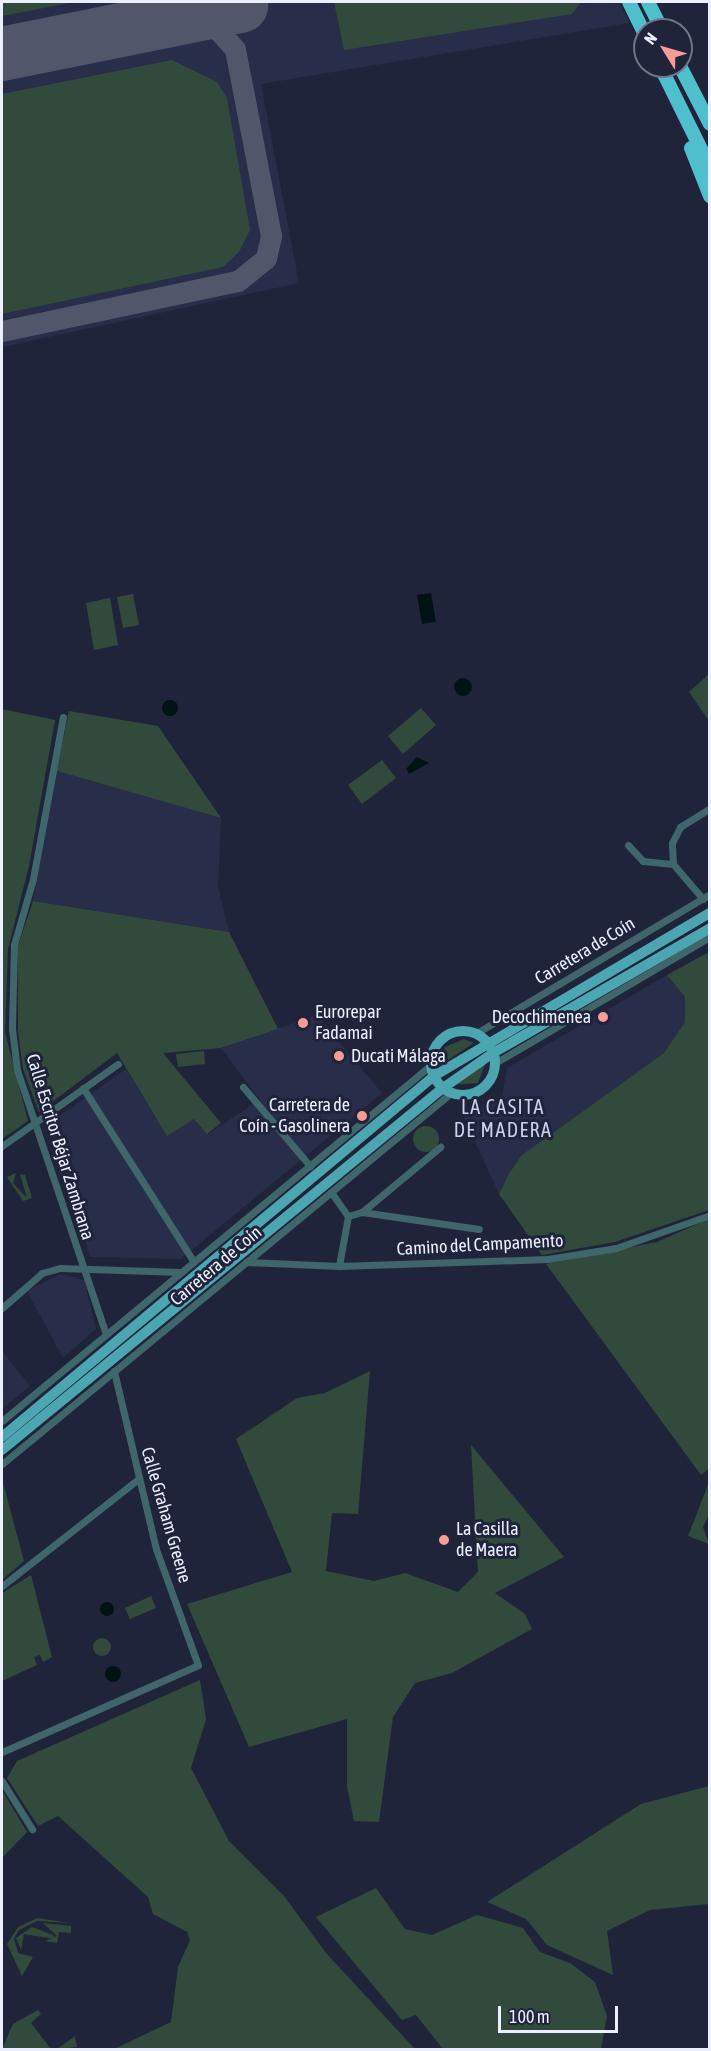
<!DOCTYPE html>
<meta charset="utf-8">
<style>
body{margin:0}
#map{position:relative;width:711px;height:2051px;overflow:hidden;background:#20243a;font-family:"Asap Condensed",sans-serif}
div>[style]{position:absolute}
.built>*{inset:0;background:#282d49}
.green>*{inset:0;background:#314a3c}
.round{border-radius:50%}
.water>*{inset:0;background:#001314}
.taxiway>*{height:21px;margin:-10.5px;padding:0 10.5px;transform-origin:10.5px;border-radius:10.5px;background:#52566a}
.runway>*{height:54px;margin:-27px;padding:0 27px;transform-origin:27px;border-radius:27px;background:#52566a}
.street>*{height:7px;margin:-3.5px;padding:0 3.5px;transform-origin:3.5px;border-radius:3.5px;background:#3e666b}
.primary>*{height:10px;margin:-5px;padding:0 5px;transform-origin:5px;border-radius:5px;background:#4ba6b1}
.primary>.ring{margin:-5px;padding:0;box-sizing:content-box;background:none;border:10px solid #4ba6b1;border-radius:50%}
.highway>*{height:14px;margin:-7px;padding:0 7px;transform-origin:7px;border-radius:7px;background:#4fbfcd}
.dots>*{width:16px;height:16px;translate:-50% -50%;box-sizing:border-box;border:3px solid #20243a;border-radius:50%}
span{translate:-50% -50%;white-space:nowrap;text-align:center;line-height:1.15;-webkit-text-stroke:6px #20243a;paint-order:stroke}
.street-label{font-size:18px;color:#ebeffe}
.poi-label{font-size:18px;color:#ebeffe}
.left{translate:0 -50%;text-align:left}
.right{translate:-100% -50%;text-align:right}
.neighbourhood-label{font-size:20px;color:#cbd1ef;letter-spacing:1.5px}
.frame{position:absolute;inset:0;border:3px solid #ebeffe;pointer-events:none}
.north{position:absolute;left:633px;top:18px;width:60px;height:60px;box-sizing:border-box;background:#20243a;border:2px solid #717588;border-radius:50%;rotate:307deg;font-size:16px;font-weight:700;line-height:24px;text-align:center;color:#ebeffe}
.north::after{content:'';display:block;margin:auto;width:21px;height:27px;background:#f59c96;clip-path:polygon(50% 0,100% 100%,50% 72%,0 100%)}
.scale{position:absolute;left:498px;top:2006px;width:120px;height:27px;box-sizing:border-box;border:3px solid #ebeffe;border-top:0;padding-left:8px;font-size:18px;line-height:21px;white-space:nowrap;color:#ebeffe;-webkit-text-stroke:4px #20243a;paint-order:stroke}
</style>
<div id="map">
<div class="built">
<div style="clip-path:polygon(2px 2px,619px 2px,629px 23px,261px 84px,299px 283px,2px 347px)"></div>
<div style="clip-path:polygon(57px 771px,221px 818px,218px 887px,229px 932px,33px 901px)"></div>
<div style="clip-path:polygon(667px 975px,685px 997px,685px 1022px,664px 1053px,544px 1139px,513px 1167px,499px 1194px,459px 1106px,483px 1109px,502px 1096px,507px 1068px)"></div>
<div style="clip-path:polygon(317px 1015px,382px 1093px,181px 1259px,90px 1257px,48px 1124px,126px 1069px,167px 1135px,194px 1119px,208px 1134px,260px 1100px,221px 1048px)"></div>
<div style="clip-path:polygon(60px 1274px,84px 1280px,96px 1329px,63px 1358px,27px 1291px)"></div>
<div style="clip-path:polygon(2px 1351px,30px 1386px,2px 1409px)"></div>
</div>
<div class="green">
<div style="clip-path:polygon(2px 2px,75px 2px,2px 16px)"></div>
<div style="clip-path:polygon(334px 2px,581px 2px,572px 14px,344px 50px)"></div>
<div style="clip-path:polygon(172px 60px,217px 82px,227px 98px,250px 230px,239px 252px,223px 267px,2px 314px,2px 94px)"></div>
<div style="clip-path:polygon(133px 594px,139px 625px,123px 628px,117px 597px)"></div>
<div style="clip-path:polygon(110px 598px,118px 645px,94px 650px,86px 603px)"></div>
<div style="clip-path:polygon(709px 674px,709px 721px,689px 692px)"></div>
<div style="clip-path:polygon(421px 708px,436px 725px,403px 754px,388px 736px)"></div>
<div style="clip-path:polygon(2px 709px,55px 720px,29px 866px,8px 949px,5px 1032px,28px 1121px,2px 1139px)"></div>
<div style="clip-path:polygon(69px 711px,158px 726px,221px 818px,57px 771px)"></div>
<div style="clip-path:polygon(382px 760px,396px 778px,362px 804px,348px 785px)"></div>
<div style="clip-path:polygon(33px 901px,229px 932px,278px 1029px,221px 1048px,163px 1053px,221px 1123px,207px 1134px,194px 1119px,167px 1136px,117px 1053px,39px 1112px,23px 1069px,18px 1031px,18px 946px)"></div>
<div style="clip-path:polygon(709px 952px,709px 1210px,615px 1242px,542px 1255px,499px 1194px,510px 1172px,522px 1155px,664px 1053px,685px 1022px,685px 997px,667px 975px)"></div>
<div style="clip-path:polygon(464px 1039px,474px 1043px,439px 1066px,445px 1047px)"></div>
<div style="clip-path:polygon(204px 1051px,205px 1064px,178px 1067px,176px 1054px)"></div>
<div style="clip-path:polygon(486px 1062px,478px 1083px,451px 1085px)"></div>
<div class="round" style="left:413px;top:1126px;width:26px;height:26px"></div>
<div style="clip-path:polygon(16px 1173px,13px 1183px,27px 1198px,20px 1174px,25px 1175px,32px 1198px,23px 1201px,7px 1177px)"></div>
<div style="clip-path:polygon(709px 1219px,710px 1468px,701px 1475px,546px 1264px,657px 1242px)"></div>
<div style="clip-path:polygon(370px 1371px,358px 1514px,332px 1513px,326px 1571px,374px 1581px,405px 1573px,458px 1592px,478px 1572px,471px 1445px,564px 1557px,495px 1593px,525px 1614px,532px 1629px,452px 1673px,415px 1683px,393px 1717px,379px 1822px,354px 1821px,347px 1786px,347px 1719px,249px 1747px,187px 1604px,292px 1572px,236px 1439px,297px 1398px,325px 1393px)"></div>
<div style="clip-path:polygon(2px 1479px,24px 1561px,2px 1580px)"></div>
<div style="clip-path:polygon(709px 1482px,709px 1515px,703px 1527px,709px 1544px,688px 1536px)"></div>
<div style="clip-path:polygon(31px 1575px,52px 1657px,43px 1662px,40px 1655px,34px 1657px,37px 1665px,2px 1681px,2px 1593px)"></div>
<div style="clip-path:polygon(151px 1596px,156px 1608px,130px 1619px,125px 1608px)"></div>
<div class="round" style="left:93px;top:1638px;width:18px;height:18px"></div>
<div style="clip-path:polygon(200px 1680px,206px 1719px,191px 1768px,229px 1841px,284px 1896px,326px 1953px,415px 2049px,114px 2049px,171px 2022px,178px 1967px,190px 1940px,187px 1932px,153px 1914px,148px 1897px,58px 1816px,38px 1826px,7px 1778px,17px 1761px)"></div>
<div style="clip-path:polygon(709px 1786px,709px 1904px,650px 1910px,607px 1931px,613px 1975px,547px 1945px,526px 1919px,487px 1902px,641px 1804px)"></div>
<div style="clip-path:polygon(2px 1790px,27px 1832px,2px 1858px)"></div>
<div style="clip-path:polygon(376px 1888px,405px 1929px,432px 1935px,477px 1915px,523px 1928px,540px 1952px,570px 1963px,595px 1982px,607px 2016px,601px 2049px,443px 2049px,416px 2015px,402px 2020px,316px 1917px)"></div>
<div style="clip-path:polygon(37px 1918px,70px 1923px,37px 1921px,19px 1930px,14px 1938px,18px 1953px,33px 1957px,22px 1976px,7px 1944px,18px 1927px)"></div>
<div style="clip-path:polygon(43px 1923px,71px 1926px,71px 1933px,59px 1932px,57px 1943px,45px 1941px,57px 1936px)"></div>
<div style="clip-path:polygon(32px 1927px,53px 1935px,55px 1939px,24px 1934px,21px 1950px,16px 1938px)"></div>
<div style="clip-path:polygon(38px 2010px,41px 2014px,31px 2023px,51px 2049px,2px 2049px,13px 2024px)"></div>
<div style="clip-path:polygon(75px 2036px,77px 2047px,57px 2049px)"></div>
</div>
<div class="water">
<div style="clip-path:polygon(431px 593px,436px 622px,422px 624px,417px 595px)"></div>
<div class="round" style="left:454px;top:678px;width:18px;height:18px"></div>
<div class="round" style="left:162px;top:700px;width:16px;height:16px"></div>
<div style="clip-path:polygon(417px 757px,429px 763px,409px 774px,406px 769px)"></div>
<div class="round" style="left:100px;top:1602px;width:14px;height:14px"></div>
<div class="round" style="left:105px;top:1666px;width:16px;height:16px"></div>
</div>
<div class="taxiway">
<div style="left:188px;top:17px;width:30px;rotate:-30deg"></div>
<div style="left:2px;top:331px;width:241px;rotate:-12deg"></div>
<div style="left:238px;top:281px;width:36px;rotate:-39deg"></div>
<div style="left:266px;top:258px;width:23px;rotate:-77deg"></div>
<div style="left:271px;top:236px;width:190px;rotate:-100.9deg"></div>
<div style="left:235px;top:49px;width:28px;rotate:-132deg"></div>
<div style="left:216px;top:28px;width:30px;rotate:-159deg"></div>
</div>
<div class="runway">
<div style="left:2px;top:54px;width:244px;rotate:-11.4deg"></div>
</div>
<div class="street">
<div style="left:63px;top:717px;width:165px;rotate:100.5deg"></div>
<div style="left:33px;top:879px;width:69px;rotate:106.1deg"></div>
<div style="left:14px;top:945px;width:84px;rotate:91.4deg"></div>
<div style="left:12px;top:1029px;width:41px;rotate:83deg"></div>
<div style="left:17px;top:1070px;width:279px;rotate:71.4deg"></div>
<div style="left:628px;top:845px;width:22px;rotate:47deg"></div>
<div style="left:643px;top:861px;width:30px;rotate:6deg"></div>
<div style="left:703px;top:899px;width:46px;rotate:-130.6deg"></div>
<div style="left:673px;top:864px;width:21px;rotate:-93deg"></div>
<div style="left:672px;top:843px;width:18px;rotate:-63deg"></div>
<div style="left:680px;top:827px;width:36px;rotate:-32deg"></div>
<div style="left:475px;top:1034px;width:274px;rotate:-30.8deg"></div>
<div style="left:495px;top:1063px;width:249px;rotate:-30.4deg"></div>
<div style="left:243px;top:1087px;width:104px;rotate:49.7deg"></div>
<div style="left:83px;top:1088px;width:206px;rotate:57.5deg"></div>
<div style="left:2px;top:1146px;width:142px;rotate:-35.3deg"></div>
<div style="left:331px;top:1192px;width:29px;rotate:55deg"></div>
<div style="left:348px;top:1216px;width:51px;rotate:100.2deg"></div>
<div style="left:362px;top:1212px;width:118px;rotate:8.3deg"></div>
<div style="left:348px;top:1216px;width:15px;rotate:-16deg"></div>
<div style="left:362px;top:1212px;width:102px;rotate:-39.8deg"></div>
<div style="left:246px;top:1262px;width:93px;rotate:2.5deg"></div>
<div style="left:339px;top:1266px;width:209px;rotate:-1.9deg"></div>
<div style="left:548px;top:1259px;width:69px;rotate:-9.2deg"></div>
<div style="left:616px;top:1248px;width:100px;rotate:-19.3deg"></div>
<div style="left:2px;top:1308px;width:53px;rotate:-41.2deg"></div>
<div style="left:42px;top:1273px;width:19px;rotate:-16deg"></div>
<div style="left:60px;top:1268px;width:121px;rotate:1.9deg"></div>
<div style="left:2px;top:1421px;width:557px;rotate:-39.69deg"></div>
<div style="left:2px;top:1464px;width:582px;rotate:-39.57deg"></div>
<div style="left:2px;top:1586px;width:172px;rotate:-38.1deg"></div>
<div style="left:2px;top:1752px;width:214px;rotate:-23.9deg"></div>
<div style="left:198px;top:1665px;width:123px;rotate:-109.9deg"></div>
<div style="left:156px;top:1549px;width:183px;rotate:-103.3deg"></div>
<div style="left:2px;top:1781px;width:57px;rotate:58deg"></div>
</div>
<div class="primary">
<div class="ring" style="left:431px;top:1031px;width:54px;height:54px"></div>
<div style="left:2px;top:1437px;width:563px;rotate:-39.88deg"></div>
<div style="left:434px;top:1076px;width:321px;rotate:-30.6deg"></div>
<div style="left:2px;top:1450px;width:571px;rotate:-39.38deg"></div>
<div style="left:443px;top:1088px;width:61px;rotate:-35deg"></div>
<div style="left:493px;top:1053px;width:250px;rotate:-29.9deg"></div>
</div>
<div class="highway">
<div style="left:629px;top:2px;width:37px;rotate:64deg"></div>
<div style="left:648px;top:2px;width:31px;rotate:63deg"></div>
<div style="left:660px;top:66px;width:113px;rotate:63.7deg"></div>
<div style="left:680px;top:66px;width:65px;rotate:62.7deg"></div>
<div style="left:691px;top:148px;width:52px;rotate:68.4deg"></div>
</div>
<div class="dots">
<div style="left:603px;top:1017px;background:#f59c96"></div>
<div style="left:303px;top:1023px;background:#f59c96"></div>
<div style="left:339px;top:1056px;background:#f59c96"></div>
<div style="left:362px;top:1116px;background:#f59c96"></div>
<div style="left:444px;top:1540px;background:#f59c96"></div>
</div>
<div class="street-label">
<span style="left:585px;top:951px;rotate:-31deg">Carretera de Coín</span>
<span style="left:60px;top:1147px;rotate:73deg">Calle Escritor Béjar Zambrana</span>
<span style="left:480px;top:1245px;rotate:-3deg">Camino del Campamento</span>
<span style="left:216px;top:1266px;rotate:-40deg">Carretera de Coín</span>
<span style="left:166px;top:1515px;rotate:74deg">Calle Graham Greene</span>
</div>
<div class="poi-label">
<span class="left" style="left:315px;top:1023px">Eurorepar<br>Fadamai</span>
<span class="right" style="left:591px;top:1017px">Decochimenea</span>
<span class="left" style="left:351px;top:1056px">Ducati Málaga</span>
<span class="right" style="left:350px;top:1116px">Carretera de<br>Coín - Gasolinera</span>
<span class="left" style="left:456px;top:1540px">La Casilla<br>de Maera</span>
</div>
<div class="neighbourhood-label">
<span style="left:503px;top:1118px">LA CASITA<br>DE MADERA</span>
</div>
<div class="frame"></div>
<div class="north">N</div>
<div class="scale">100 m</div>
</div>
